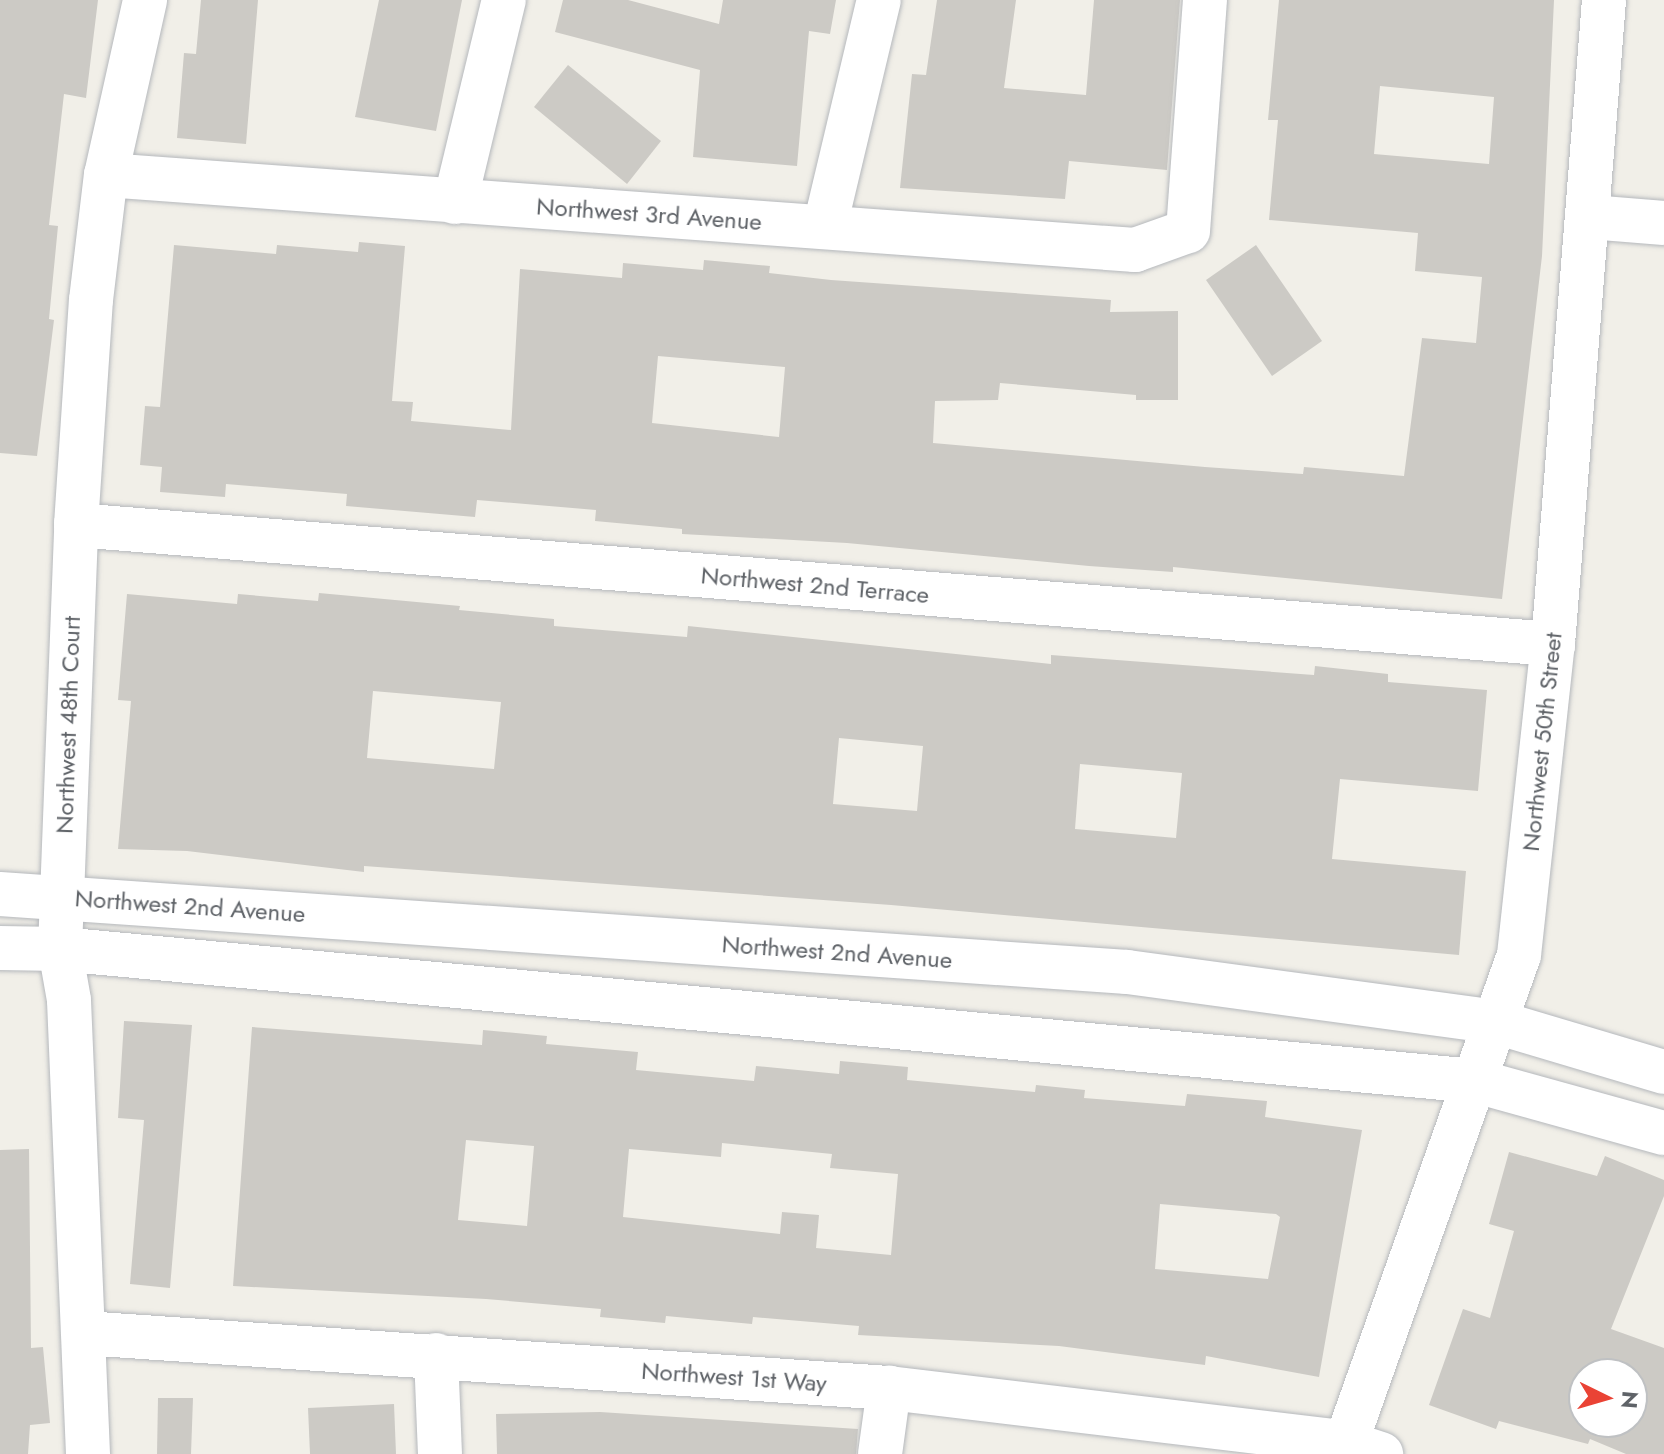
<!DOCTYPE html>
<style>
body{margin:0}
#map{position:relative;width:1664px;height:1454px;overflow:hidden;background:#f1efe8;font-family:Jost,sans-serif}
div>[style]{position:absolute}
.building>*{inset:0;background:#cccac5}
.roads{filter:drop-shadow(0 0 2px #b5b8bc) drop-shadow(0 0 2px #b5b8bc)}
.minor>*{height:44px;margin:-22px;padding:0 22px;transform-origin:22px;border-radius:22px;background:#fff}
span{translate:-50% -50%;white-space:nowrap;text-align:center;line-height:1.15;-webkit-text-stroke:7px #fff;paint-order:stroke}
.street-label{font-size:24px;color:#5f6368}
.north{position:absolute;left:1568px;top:1358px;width:80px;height:80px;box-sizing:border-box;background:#fff;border:2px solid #bfc1c3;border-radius:50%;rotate:95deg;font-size:22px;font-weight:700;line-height:32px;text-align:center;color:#5f6368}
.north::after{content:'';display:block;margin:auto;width:28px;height:36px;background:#ea4335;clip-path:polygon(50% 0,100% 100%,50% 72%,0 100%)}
</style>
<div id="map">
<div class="building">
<div style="clip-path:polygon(0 0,98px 0,86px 98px,64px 94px,49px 225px,58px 226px,49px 319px,54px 320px,37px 456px,0 453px)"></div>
<div style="clip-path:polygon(201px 0,258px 0,246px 144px,177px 138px,184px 53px,196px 54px)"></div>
<div style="clip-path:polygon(379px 0,462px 0,436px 131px,355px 117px)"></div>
<div style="clip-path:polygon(563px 0,628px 0,719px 24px,723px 0,836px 0,830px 34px,809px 31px,797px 166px,693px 157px,700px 70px,555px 32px)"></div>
<div style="clip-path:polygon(937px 0,1016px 0,1004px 88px,1086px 95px,1094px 0,1180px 0,1167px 170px,1069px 161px,1065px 199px,900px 188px,912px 74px,926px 75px)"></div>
<div style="clip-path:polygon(evenodd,1279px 0,1554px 0,1542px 256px,1502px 599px,1173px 567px,1173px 572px,1089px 566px,847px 543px,682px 534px,682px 529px,595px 521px,596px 510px,477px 500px,475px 517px,346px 506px,347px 494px,226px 484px,225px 497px,160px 492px,162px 467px,140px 465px,145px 406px,160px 407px,174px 245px,276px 254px,277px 245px,358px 252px,359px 242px,405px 246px,392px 401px,413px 402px,411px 421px,511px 430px,520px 269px,622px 278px,623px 263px,703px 270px,704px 260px,770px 266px,769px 273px,831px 280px,1111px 300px,1110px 312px,1178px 311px,1178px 400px,1136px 400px,1136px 395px,1000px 383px,998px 400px,935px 401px,933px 443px,1205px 467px,1303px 474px,1304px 467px,1404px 476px,1422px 338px,1476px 343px,1482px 277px,1415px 271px,1418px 233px,1269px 220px,1278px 120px,1268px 120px,1279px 0,1380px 86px,1494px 97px,1489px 164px,1374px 154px,1380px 86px,1279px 0,658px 356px,785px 367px,779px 437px,652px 423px,658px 356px)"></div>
<div style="clip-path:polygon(568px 65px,661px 141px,627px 184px,534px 107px)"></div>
<div style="clip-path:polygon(1256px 245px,1322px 341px,1272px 376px,1206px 280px)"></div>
<div style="clip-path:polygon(evenodd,319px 593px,460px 606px,459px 610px,554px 619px,554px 626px,687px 637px,688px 626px,1051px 664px,1051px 655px,1314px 675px,1315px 666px,1388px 674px,1388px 682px,1487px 690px,1478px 791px,1340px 779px,1332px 859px,1466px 871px,1459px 955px,891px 905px,364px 866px,364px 872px,187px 851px,118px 849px,131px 701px,118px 700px,127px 594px,237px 604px,238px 594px,318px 601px,319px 593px,373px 691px,501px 702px,494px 769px,367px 758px,373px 691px,319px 593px,839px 738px,923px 746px,917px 811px,833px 804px,839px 738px,319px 593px,1080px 764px,1182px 773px,1176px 838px,1075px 829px,1080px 764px)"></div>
<div style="clip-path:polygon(124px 1021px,192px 1025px,170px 1288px,130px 1284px,144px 1120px,118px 1118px)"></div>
<div style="clip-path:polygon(evenodd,252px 1027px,482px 1045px,483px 1030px,547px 1036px,546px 1044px,638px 1052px,636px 1070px,754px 1081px,756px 1066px,839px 1074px,840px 1061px,908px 1067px,907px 1080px,1035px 1092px,1036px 1085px,1085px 1090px,1084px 1098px,1185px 1106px,1187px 1094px,1267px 1101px,1265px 1117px,1362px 1130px,1319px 1377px,1206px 1356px,1205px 1365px,1059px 1346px,858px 1335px,859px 1326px,753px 1317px,752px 1324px,666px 1316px,665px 1323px,600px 1317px,601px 1309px,486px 1299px,233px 1286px,252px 1027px,466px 1140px,534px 1146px,527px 1226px,458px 1220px,466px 1140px,252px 1027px,722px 1143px,832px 1154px,830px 1168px,898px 1174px,891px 1255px,816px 1248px,819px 1215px,782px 1212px,780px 1234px,623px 1217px,629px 1149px,721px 1157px,722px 1143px,252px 1027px,1160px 1204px,1276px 1214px,1280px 1217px,1268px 1279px,1155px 1269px,1160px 1204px)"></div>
<div style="clip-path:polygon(29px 1149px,31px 1348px,43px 1347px,50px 1423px,30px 1425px,28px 1454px,0 1454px,0 1150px)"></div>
<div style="clip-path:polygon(evenodd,1509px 1152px,1597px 1176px,1605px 1156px,1664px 1180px,1664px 1196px,1611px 1329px,1664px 1348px,1664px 1454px,1626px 1454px,1590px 1439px,1588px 1444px,1499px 1421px,1496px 1429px,1429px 1405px,1463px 1309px,1490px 1318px,1514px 1231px,1489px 1224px,1509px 1152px,1584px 1374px,1632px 1374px,1632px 1422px,1584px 1422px,1584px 1374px)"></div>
<div style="clip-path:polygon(158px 1398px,193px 1398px,191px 1454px,157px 1454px)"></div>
<div style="clip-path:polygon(394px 1404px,396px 1454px,310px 1454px,308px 1408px)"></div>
<div style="clip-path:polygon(600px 1412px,858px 1429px,856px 1454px,497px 1454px,496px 1414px)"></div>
</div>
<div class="roads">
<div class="minor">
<div style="left:106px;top:175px;width:1032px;rotate:4.17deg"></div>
<div style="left:1135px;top:250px;width:56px;rotate:-19.7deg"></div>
<div style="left:1188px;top:231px;width:232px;rotate:-85.8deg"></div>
<div style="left:455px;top:202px;width:208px;rotate:-76.4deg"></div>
<div style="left:1590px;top:217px;width:74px;rotate:4.6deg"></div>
<div style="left:825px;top:226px;width:232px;rotate:-76.6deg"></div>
<div style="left:76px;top:525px;width:1482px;rotate:4.61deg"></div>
<div style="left:0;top:894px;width:1130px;rotate:3.96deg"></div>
<div style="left:1127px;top:972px;width:372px;rotate:7.7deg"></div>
<div style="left:1496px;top:1022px;width:175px;rotate:16.6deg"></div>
<div style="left:0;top:948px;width:60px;rotate:1deg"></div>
<div style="left:60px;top:949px;width:1422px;rotate:5.33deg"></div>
<div style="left:1476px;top:1081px;width:195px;rotate:15.5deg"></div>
<div style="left:84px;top:1333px;width:807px;rotate:3.91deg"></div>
<div style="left:889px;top:1388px;width:461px;rotate:6.8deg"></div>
<div style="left:1347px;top:1443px;width:36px;rotate:18deg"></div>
<div style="left:436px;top:1355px;width:99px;rotate:87.7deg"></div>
<div style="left:88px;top:1454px;width:454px;rotate:-92.4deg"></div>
<div style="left:69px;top:1000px;width:52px;rotate:-100deg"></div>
<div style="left:60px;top:949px;width:424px;rotate:-87.8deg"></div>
<div style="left:76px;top:525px;width:225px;rotate:-86.2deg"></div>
<div style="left:91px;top:300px;width:126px;rotate:-83.2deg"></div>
<div style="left:106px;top:175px;width:179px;rotate:-77.4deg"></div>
<div style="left:880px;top:1454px;width:67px;rotate:-82.2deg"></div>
<div style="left:1342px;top:1454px;width:529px;rotate:-70.47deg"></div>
<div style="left:1519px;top:955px;width:313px;rotate:-83.8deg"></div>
<div style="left:1553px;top:644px;width:646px;rotate:-85.47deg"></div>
</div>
</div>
<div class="street-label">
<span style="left:649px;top:214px;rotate:4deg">Northwest 3rd Avenue</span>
<span style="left:815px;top:585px;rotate:5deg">Northwest 2nd Terrace</span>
<span style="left:68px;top:725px;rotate:-88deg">Northwest 48th Court</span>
<span style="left:1542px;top:742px;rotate:-84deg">Northwest 50th Street</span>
<span style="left:190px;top:906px;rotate:4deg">Northwest 2nd Avenue</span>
<span style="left:837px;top:952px;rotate:4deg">Northwest 2nd Avenue</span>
<span style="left:734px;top:1377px;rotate:4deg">Northwest 1st Way</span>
</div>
<div class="north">N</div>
</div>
